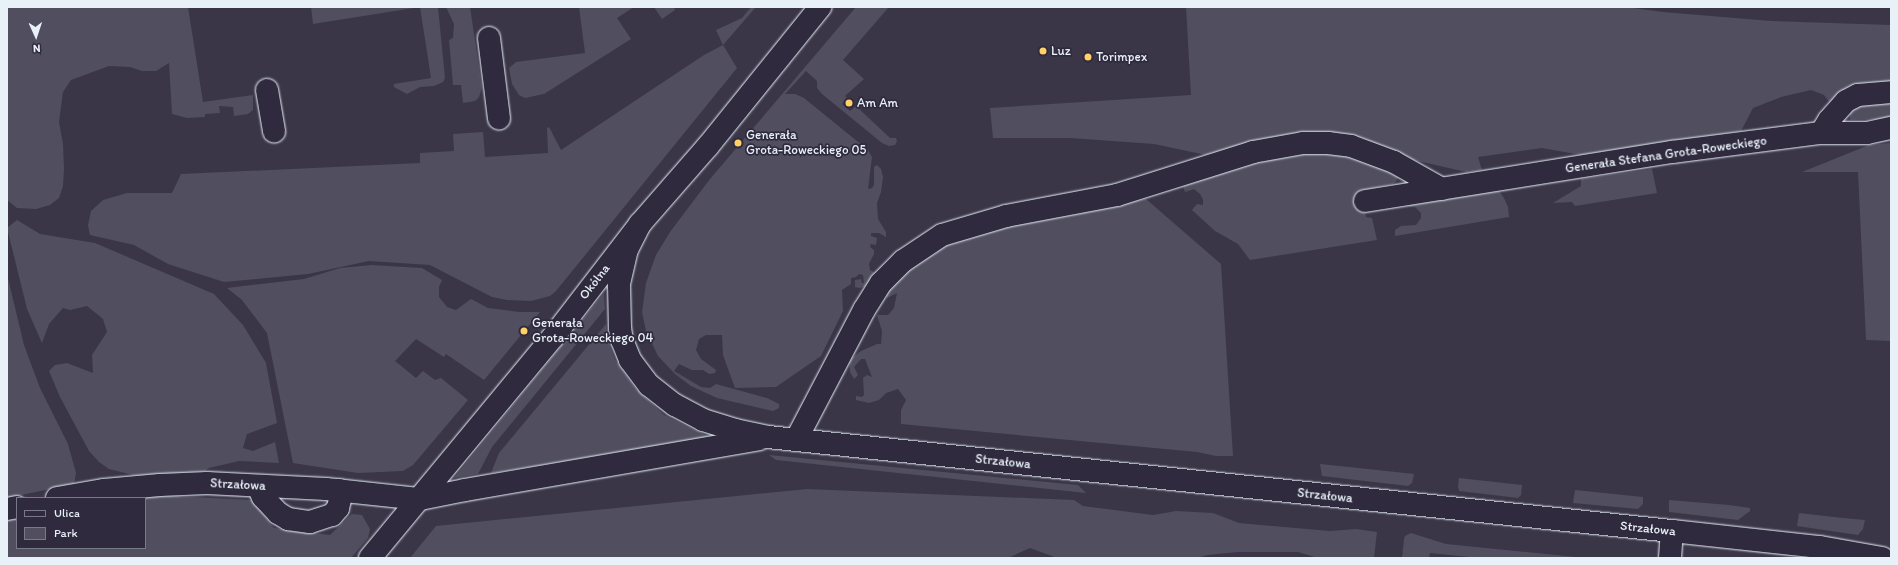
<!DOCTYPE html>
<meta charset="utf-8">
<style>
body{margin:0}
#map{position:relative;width:1898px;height:565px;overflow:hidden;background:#3a3648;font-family:Itim,sans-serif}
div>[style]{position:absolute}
.green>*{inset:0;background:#504e5f}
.roads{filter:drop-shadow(0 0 1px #e8f1f8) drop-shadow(0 0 1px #e8f1f8)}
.minor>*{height:22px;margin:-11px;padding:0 11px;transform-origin:11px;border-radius:11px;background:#2f2a3d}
.dots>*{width:11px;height:11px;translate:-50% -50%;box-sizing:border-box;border:2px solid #2f2a3d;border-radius:50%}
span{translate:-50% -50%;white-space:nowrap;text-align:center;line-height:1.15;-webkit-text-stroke:3.5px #2f2a3d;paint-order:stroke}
.poi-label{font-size:13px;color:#e8f1f8}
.left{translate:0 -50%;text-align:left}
.street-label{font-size:13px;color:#e8f1f8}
.frame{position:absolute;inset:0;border:8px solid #e8f1f8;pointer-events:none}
.legend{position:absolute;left:16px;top:497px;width:130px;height:52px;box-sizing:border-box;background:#2f2a3d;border:1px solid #797a88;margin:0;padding:5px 7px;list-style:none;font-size:12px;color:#e8f1f8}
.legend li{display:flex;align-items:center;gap:8px;height:20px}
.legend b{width:20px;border:1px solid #797a88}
.north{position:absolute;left:16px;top:16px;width:40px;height:40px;-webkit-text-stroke:3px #2f2a3d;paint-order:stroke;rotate:177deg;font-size:11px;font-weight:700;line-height:16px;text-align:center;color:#e8f1f8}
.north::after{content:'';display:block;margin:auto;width:14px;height:18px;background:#e8f1f8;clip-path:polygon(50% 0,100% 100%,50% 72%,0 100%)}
</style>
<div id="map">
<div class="green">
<div style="clip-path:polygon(7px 7px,188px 7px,203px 102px,253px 95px,253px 110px,248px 114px,234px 116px,233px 107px,219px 106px,220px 113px,205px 114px,205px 117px,187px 118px,172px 114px,169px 63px,156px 71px,142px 71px,130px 67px,109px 66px,71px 80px,63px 92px,59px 122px,63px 144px,64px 169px,63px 186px,59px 198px,50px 205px,36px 209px,17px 208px,7px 200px)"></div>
<div style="clip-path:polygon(311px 7px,438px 7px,445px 78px,443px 82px,434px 86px,420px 87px,407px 94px,394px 87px,394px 84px,431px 78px,420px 7px,313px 24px)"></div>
<div style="clip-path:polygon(446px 7px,470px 7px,482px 88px,479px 97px,475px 101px,463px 103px,461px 85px,453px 85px,449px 40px,453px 38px,454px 24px)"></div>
<div style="clip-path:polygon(579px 7px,634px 7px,617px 18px,631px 39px,544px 94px,525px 98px,519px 95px,512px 84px,509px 68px,516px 62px,585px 53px)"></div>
<div style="clip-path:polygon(654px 7px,674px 7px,675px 10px,662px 19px)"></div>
<div style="clip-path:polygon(751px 7px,756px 7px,723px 45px,737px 68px,556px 291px,550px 296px,531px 301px,507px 300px,492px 297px,430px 265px,369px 261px,308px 274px,224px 282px,168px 264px,134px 245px,90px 235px,88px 225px,91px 211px,103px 200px,127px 193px,172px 193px,181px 174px,420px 163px,420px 153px,454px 151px,453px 134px,483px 132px,485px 157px,548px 153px,547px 128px,549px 127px,561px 150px,704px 55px,723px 45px,716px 30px,742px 18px)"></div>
<div style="clip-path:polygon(856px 7px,889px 7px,843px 60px,864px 79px,845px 96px,847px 98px,842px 104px,850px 111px,856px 106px,890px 138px,896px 138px,897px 141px,895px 145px,889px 146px,882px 143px,822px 94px,817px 88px,817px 81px,806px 71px,785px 94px,795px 94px,804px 98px,868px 150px,872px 157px,868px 189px,872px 188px,874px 185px,874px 167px,877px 165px,881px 169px,883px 177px,881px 192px,877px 203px,878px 219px,886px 232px,886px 237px,879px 233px,871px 233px,871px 236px,877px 238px,876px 245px,871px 244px,870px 247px,874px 250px,874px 254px,869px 264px,870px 270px,875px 273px,875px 280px,869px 286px,859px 288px,855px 287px,855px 280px,861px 279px,862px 283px,864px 283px,863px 275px,859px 274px,856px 277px,851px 278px,851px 284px,842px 290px,843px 311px,821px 356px,776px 387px,735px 388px,723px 355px,722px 335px,706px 335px,699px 339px,696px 350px,701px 359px,716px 370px,715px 373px,709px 374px,703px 370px,692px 370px,679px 364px,674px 371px,701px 387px,710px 388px,716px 384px,767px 398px,779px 404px,779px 408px,773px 411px,717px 398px,691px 386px,675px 374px,658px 356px,646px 331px,642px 312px,646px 283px,656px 255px,670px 232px,710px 179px)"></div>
<div style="clip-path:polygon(1186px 7px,1626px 7px,1663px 12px,1771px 21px,1891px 25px,1891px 84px,1830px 103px,1824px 95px,1811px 90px,1781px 97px,1753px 108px,1741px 131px,1581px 155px,1542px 148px,1478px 157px,1482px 170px,1466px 172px,1405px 158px,1351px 140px,1220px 158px,1154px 144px,1070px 138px,993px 138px,990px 108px,1191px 95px)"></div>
<div style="clip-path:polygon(1891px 99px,1891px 119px,1850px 120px,1850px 112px,1854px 106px)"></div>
<div style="clip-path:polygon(1891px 143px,1891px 341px,1866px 340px,1858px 172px,1802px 172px,1869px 145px)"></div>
<div style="clip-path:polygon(1299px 148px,1350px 150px,1398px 177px,1396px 182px,1392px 184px,1363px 190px,1364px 207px,1366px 217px,1372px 218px,1377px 240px,1250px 260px,1238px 244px,1215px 231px,1192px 210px,1197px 204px,1203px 205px,1203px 200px,1200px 194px,1194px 189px,1185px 192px,1182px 184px)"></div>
<div style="clip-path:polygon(1652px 169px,1657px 193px,1575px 206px,1572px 202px,1553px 203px,1581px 186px,1581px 179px)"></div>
<div style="clip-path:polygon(1491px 190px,1499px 191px,1504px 198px,1508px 207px,1509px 217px,1395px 236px,1395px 230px,1401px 226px,1416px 225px,1421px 218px,1421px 213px,1415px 207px,1404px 206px)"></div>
<div style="clip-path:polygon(1146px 199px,1221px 264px,1233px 456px,1216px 456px,1197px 452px,901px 424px,901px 410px,906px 400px,898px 389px,886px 393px,879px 400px,869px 403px,856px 400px,856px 396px,862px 397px,864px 395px,863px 378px,867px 375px,872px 377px,865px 359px,861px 359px,854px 367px,858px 375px,854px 379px,850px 372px,849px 360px,861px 351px,877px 344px,881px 344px,882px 331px,877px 315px,888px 315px,894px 308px,897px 293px,887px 298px,885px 291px,890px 280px,944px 244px,995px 228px)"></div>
<div style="clip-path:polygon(17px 220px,40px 234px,95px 243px,214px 294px,243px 325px,266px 363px,277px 423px,247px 434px,243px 448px,253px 451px,275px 442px,279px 463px,239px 461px,209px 468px,205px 471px,141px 477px,109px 469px,99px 462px,89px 451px,60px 397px,49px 371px,55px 365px,67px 363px,93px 373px,92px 355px,107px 332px,103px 319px,87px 306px,70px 310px,63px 308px,49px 324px,42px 343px,27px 309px,7px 228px)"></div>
<div style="clip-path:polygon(372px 265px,422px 268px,442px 280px,439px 287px,439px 297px,447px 307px,456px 310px,471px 299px,488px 308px,519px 312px,540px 312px,484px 380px,446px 354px,444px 357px,416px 339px,395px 361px,416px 378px,423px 371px,435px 380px,441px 378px,468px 400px,413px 465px,403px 471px,358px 473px,293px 463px,267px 333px,242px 300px,227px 288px,304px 279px,340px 268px)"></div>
<div style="clip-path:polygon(7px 274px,24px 345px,40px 388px,68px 444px,76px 473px,74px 484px,7px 498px)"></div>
<div style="clip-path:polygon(604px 293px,605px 309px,492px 447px,478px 474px,454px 478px)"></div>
<div style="clip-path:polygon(606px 324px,609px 343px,615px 360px,636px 389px,664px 415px,711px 438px,491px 473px,499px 453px)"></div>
<div style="clip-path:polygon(769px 455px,1078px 485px,1086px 493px,776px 460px)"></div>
<div style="clip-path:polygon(1320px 464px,1349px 467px,1414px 474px,1412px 483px,1408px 486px,1322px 476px)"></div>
<div style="clip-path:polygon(1459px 478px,1522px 485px,1521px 495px,1518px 498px,1459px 491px,1458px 486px)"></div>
<div style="clip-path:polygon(807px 489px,1074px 500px,1083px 506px,1153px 515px,1176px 511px,1213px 513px,1239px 523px,1330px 531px,1356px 529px,1377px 532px,1374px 558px,1318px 558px,1298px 552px,1238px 552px,1208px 555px,1196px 558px,1057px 558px,1030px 548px,1008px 558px,410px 558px,436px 526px)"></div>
<div style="clip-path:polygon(1575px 490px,1643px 497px,1643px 504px,1638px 509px,1573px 503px)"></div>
<div style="clip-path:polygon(151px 495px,252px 500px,274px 528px,330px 535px,352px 514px,362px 515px,370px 529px,368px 538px,351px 558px,7px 558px,7px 520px,17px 518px,17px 548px,145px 548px,145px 498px,134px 498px)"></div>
<div style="clip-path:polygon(1669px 500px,1729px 505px,1750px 508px,1750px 511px,1738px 520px,1669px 512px)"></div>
<div style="clip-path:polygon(1799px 513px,1843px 518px,1865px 520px,1863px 529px,1858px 535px,1797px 526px)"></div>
<div style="clip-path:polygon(1411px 533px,1446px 544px,1586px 558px,1479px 558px,1430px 553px,1429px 558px,1402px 558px,1404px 539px,1405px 536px)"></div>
</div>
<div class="roads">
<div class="minor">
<div style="left:489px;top:38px;width:81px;rotate:82.9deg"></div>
<div style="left:267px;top:90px;width:42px;rotate:80.3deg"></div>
<div style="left:1821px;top:133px;width:15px;rotate:-58deg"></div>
<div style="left:1829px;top:120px;width:25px;rotate:-48deg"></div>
<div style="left:1846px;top:101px;width:13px;rotate:-27deg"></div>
<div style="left:1858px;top:95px;width:33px;rotate:-5deg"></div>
<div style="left:1365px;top:201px;width:311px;rotate:-9.1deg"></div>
<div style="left:1672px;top:152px;width:150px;rotate:-7.3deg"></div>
<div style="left:1821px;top:133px;width:46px"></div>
<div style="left:1867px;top:133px;width:25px;rotate:-12deg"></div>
<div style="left:640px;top:224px;width:28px;rotate:117deg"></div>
<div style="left:627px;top:249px;width:37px;rotate:103deg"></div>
<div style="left:619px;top:285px;width:43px;rotate:88.7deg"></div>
<div style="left:620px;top:328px;width:12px;rotate:81deg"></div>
<div style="left:622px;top:340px;width:22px;rotate:68deg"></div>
<div style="left:630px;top:360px;width:31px;rotate:53deg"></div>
<div style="left:649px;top:385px;width:33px;rotate:38deg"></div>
<div style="left:675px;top:405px;width:32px;rotate:28deg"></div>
<div style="left:703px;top:420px;width:34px;rotate:17deg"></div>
<div style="left:735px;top:430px;width:34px;rotate:12deg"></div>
<div style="left:768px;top:437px;width:909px;rotate:5.94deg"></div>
<div style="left:1672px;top:531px;width:149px;rotate:6.2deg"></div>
<div style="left:1820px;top:547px;width:63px;rotate:10.1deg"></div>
<div style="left:796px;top:440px;width:147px;rotate:-62.4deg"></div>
<div style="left:864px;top:310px;width:32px;rotate:-58deg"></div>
<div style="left:881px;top:283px;width:31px;rotate:-45deg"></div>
<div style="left:903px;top:261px;width:47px;rotate:-33.7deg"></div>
<div style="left:942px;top:235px;width:67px;rotate:-16.5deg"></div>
<div style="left:1006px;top:216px;width:113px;rotate:-10.7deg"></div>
<div style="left:1117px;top:195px;width:143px;rotate:-17.5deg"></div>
<div style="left:1253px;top:152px;width:51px;rotate:-10.2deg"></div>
<div style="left:1303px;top:143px;width:25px"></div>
<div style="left:1328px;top:143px;width:23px;rotate:7deg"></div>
<div style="left:1351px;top:146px;width:46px;rotate:20.4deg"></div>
<div style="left:1394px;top:162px;width:55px;rotate:29.4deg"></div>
<div style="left:258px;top:486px;width:12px;rotate:66deg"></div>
<div style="left:263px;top:497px;width:22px;rotate:47deg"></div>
<div style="left:278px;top:513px;width:12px;rotate:31deg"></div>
<div style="left:288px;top:519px;width:22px;rotate:8deg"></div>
<div style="left:310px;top:522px;width:23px;rotate:-18deg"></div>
<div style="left:332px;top:515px;width:9px;rotate:-49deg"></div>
<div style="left:338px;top:508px;width:9px;rotate:-77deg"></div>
<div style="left:340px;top:499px;width:9px;rotate:-96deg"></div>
<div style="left:57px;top:498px;width:48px;rotate:-9.7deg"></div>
<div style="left:104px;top:490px;width:56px;rotate:-5.1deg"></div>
<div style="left:160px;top:485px;width:47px;rotate:-2.4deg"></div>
<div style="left:207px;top:483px;width:119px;rotate:2.9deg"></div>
<div style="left:326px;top:489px;width:95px;rotate:6.1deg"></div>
<div style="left:420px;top:499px;width:46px;rotate:-11.3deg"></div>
<div style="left:465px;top:490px;width:298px;rotate:-9.8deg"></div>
<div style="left:7px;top:509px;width:10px;rotate:-11deg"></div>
<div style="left:370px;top:558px;width:287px;rotate:-50.4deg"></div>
<div style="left:553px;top:337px;width:143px;rotate:-52.4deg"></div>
<div style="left:640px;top:224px;width:103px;rotate:-48.9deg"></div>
<div style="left:708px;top:146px;width:179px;rotate:-51.1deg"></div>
<div style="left:1670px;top:558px;width:27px;rotate:-86deg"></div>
</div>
</div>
<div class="dots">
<div style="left:1043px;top:51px;background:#ffd166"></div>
<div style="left:1088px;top:57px;background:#ffd166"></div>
<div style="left:849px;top:103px;background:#ffd166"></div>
<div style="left:738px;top:143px;background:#ffd166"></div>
<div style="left:524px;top:331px;background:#ffd166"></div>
</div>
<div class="poi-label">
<span class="left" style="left:1051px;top:51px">Luz</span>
<span class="left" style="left:1096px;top:57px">Torimpex</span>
<span class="left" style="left:857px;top:103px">Am Am</span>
<span class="left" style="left:746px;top:143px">Generała<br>Grota-Roweckiego 05</span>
<span class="left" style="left:532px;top:331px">Generała<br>Grota-Roweckiego 04</span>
</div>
<div class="street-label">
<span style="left:1666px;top:155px;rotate:-8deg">Generała Stefana Grota-Roweckiego</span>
<span style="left:595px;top:282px;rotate:-52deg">Okólna</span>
<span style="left:1003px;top:462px;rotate:6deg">Strzałowa</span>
<span style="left:238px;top:485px;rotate:3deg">Strzałowa</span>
<span style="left:1325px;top:496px;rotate:6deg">Strzałowa</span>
<span style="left:1648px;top:529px;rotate:6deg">Strzałowa</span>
</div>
<div class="frame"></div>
<ul class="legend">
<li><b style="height:5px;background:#2f2a3d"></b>Ulica</li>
<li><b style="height:11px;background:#504e5f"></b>Park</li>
</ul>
<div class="north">N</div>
</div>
